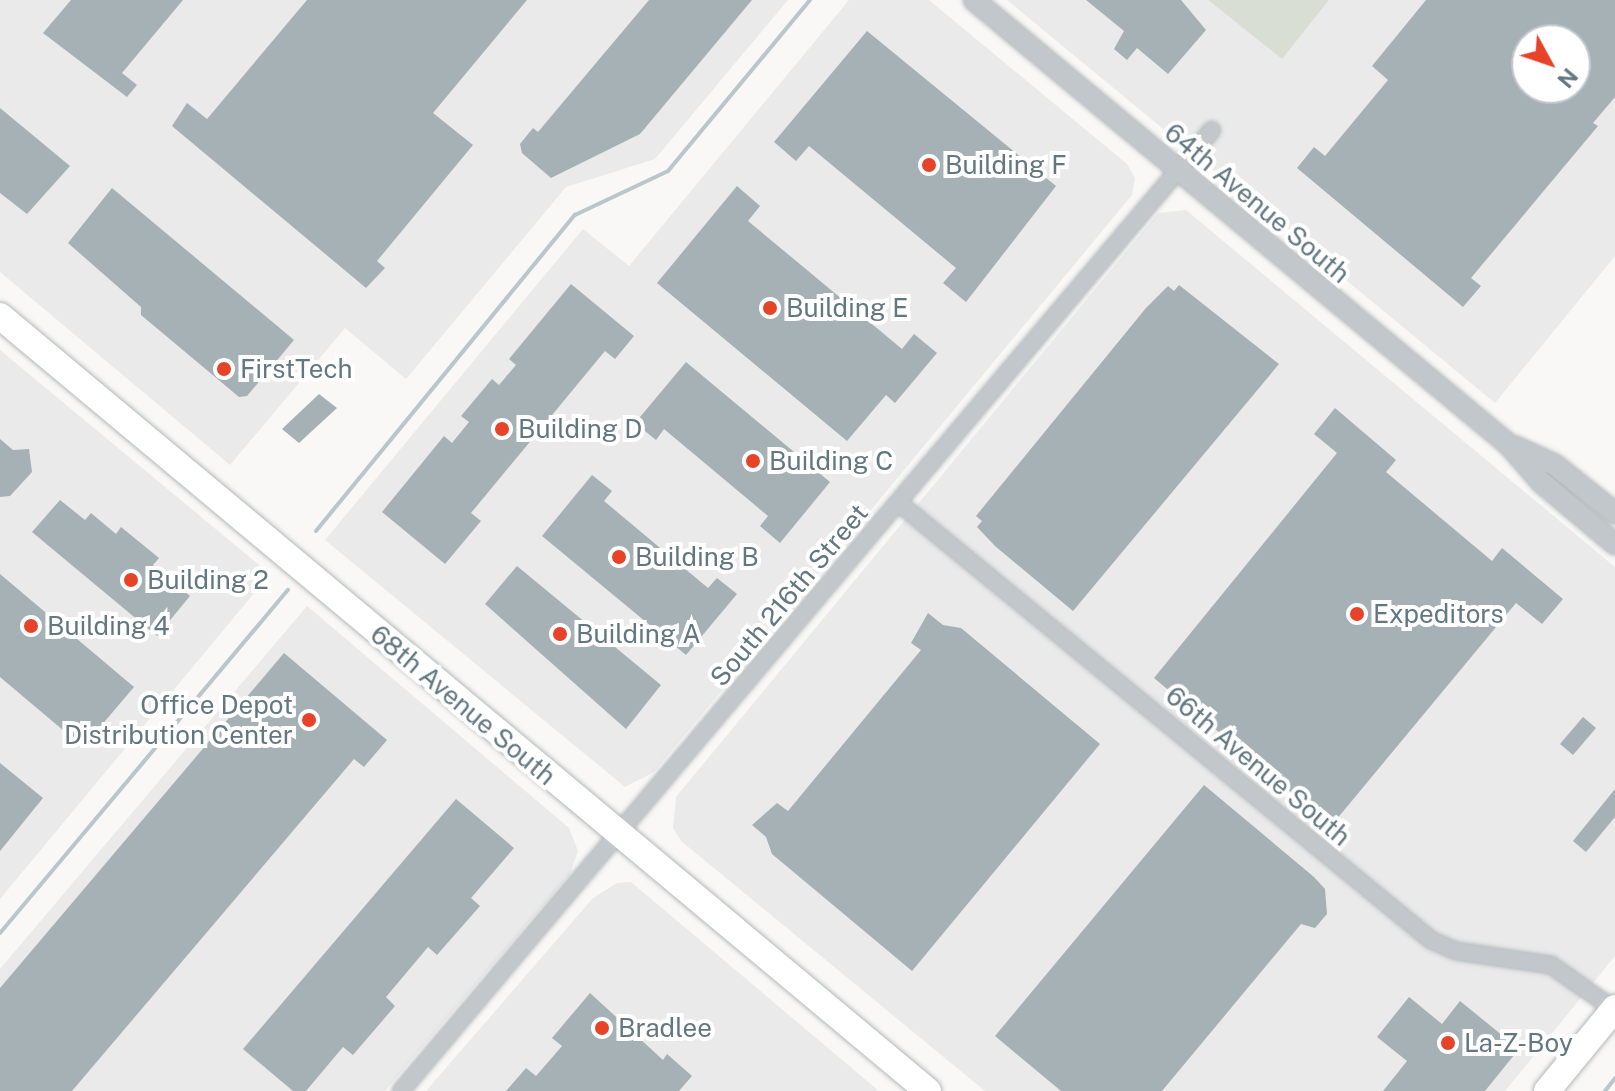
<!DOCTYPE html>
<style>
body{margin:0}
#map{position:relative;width:1615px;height:1091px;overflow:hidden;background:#f9f8f6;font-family:"Public Sans",sans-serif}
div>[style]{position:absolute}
.built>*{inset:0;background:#e9eae9}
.green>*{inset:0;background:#d9ded5}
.stream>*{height:4px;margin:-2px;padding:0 2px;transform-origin:2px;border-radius:2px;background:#b9c6ca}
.building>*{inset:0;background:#a6b1b5}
.roads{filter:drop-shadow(0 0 2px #b3b9bc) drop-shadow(0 0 2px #b3b9bc)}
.minor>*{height:16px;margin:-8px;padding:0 8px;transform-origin:8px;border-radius:8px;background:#c1c7ca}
.tertiary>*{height:20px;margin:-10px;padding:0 10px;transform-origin:10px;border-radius:10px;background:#c1c7ca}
.primary>*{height:26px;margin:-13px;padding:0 13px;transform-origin:13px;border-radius:13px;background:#fff}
.dots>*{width:22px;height:22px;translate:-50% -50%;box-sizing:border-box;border:4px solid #fff;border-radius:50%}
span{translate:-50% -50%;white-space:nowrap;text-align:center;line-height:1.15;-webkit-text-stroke:8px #fff;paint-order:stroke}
.poi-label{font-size:26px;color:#637781}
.left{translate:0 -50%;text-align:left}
.right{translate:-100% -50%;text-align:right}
.street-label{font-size:26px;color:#637781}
.north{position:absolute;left:1511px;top:24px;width:80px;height:80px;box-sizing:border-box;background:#fff;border:2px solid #c1c9cd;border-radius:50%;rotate:130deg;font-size:22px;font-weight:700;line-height:32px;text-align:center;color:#637781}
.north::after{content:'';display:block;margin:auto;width:28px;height:36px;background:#e64328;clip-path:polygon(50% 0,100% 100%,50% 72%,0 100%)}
</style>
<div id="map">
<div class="built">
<div style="clip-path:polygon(0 0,788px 0,655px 159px,566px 187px,406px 379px,345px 328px,230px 465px,0 272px)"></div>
<div style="clip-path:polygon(849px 0,929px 0,1127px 164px,1135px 178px,1132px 195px,654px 772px,625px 787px,325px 540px,583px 229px,629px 266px)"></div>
<div style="clip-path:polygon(evenodd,1007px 0,1208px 0,1282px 58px,1329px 0,1615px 0,1615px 256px,1495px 403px,1007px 0,1527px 40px,1575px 40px,1575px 88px,1527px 88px,1527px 40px)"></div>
<div style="clip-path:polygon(1186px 210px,1615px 567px,1615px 956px,1505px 1091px,985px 1091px,681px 841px,673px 828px,676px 797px,1158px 213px)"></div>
<div style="clip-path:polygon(0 350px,270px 574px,0 899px)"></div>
<div style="clip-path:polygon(307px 606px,569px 828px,578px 851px,570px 874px,385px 1091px,0 1091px,0 969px)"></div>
<div style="clip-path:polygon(631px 882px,879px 1091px,426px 1091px,593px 898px,617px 883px)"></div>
</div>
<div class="green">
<div style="clip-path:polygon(1208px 0,1329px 0,1282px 59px)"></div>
</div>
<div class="stream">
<div style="left:316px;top:531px;width:409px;rotate:-50.7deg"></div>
<div style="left:575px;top:215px;width:103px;rotate:-25.3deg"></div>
<div style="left:668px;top:171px;width:222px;rotate:-50.3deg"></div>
<div style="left:0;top:933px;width:448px;rotate:-50deg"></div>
<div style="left:1605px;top:1091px;width:16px;rotate:-52deg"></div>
</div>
<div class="building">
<div style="clip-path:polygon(71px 0,183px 0,122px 73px,137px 85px,127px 97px,43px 33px)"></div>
<div style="clip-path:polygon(307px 0,527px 0,433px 113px,473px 145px,377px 261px,385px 268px,366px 288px,172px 126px,187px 103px,207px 119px)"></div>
<div style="clip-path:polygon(649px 0,752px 0,640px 134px,551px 178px,522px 153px,520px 144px,533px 128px,538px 132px)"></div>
<div style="clip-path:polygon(1086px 0,1181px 0,1206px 30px,1168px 74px,1137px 48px,1127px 60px,1114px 49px,1124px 31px)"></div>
<div style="clip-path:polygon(evenodd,1426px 0,1615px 0,1615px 97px,1593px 123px,1598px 126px,1471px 278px,1481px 286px,1463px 307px,1297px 168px,1314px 147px,1325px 156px,1388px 80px,1372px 66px,1426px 0,1527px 40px,1575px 40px,1575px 88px,1527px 88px,1527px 40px)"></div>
<div style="clip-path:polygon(867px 31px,1056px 186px,966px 302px,943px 283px,956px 268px,809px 146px,796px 161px,774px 142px)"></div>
<div style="clip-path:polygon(0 108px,70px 166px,27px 214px,0 193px)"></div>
<div style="clip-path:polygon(737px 186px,760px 206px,748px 221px,902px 349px,914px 334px,937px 353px,895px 403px,886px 395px,847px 441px,657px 283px)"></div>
<div style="clip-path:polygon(112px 188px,294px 340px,247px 396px,239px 397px,141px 315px,141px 307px,68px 243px)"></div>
<div style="clip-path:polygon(571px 284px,634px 336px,615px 359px,605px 351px,471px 513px,481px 521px,445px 564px,382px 512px,444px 436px,452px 443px,469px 422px,461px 416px,492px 379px,499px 385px,516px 365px,509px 359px)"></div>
<div style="clip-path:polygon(1179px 285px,1279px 364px,1073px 611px,995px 546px,977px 527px,982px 521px,976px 516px,1146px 308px,1168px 286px,1174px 291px)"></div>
<div style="clip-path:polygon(686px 362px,830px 482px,780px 543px,760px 526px,768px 516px,664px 429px,656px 440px,635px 423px)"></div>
<div style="clip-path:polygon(319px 394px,337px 408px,299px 443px,282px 429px)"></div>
<div style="clip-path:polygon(1335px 408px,1396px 460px,1386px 472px,1492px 561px,1502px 548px,1563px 599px,1542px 624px,1516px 603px,1331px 826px,1154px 678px,1337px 453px,1314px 434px)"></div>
<div style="clip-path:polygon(0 439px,13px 450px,29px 449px,32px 472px,10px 496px,0 497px)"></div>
<div style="clip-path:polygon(592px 475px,612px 491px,604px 501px,708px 588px,717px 578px,737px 594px,686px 655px,542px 536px)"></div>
<div style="clip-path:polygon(60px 500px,85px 520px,91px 513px,116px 534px,121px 527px,159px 558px,153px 565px,190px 596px,157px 636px,32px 532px)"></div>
<div style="clip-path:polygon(517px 566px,661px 685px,626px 729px,485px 604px)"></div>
<div style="clip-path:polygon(0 574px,134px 687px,83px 747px,0 677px)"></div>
<div style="clip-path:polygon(928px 613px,943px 625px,961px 628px,1100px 744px,912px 971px,772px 854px,766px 837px,752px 825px,777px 803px,788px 811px,921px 650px,911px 643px)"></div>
<div style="clip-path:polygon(284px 653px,387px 740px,364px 767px,354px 759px,72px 1091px,0 1091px,0 988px)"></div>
<div style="clip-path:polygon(1583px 717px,1596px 728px,1573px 755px,1560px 744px)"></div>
<div style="clip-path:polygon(0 763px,43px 798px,0 851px)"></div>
<div style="clip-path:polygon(1204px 785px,1314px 877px,1325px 889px,1327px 914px,1315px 928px,1301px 924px,1162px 1091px,1061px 1091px,995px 1036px)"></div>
<div style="clip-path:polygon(1615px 789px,1615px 817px,1586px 852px,1573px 841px)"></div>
<div style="clip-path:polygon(456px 799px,514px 848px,471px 898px,480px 906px,437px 955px,428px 947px,386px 997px,395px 1006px,353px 1055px,343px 1047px,306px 1091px,293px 1091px,243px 1049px)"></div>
<div style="clip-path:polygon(590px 993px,663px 1060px,667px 1054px,692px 1076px,679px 1091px,506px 1091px,526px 1068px,536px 1076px,562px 1046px,552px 1038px)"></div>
<div style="clip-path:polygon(1409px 997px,1442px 1024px,1460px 1001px,1519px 1049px,1485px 1091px,1383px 1091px,1407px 1061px,1377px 1037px)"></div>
</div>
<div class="roads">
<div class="minor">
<div style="left:899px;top:503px;width:688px;rotate:39.4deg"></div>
<div style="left:1431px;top:940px;width:27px;rotate:24deg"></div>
<div style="left:1456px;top:951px;width:96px;rotate:8.4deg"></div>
<div style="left:1551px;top:965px;width:78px;rotate:35.1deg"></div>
<div style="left:401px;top:1091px;width:1257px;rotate:-49.84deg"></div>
</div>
<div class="tertiary">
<div style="left:974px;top:0;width:696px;rotate:39.75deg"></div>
<div style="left:1509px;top:445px;width:49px;rotate:49.1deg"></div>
<div style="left:1541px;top:482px;width:97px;rotate:40deg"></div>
<div style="left:1516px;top:447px;width:43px;rotate:24.8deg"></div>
<div style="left:1555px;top:465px;width:77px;rotate:38.7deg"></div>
</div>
<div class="primary">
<div style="left:0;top:316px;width:1209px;rotate:39.87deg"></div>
<div style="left:1547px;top:1091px;width:107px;rotate:-50.7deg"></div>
</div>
</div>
<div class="dots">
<div style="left:929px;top:165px;background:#e64328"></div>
<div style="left:770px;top:308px;background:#e64328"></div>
<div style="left:224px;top:369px;background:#e64328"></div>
<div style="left:502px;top:429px;background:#e64328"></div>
<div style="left:753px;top:461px;background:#e64328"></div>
<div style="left:619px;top:557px;background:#e64328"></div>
<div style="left:131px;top:580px;background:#e64328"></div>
<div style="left:1357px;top:614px;background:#e64328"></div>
<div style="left:31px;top:626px;background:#e64328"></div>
<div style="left:560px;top:634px;background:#e64328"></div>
<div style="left:309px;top:720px;background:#e64328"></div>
<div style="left:602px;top:1028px;background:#e64328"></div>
<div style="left:1448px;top:1043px;background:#e64328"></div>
</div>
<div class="poi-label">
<span class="left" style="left:945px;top:165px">Building F</span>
<span class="left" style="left:786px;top:308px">Building E</span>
<span class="left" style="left:240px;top:369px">FirstTech</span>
<span class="left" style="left:518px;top:429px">Building D</span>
<span class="left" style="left:769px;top:461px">Building C</span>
<span class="left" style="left:635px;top:557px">Building B</span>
<span class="left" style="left:147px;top:580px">Building 2</span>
<span class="left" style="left:1373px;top:614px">Expeditors</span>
<span class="left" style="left:47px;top:626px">Building 4</span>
<span class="left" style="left:576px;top:634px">Building A</span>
<span class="right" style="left:293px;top:720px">Office Depot<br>Distribution Center</span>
<span class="left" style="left:618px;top:1028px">Bradlee</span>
<span class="left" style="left:1464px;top:1043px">La-Z-Boy</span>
</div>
<div class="street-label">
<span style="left:1257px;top:203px;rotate:40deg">64th Avenue South</span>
<span style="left:789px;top:595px;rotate:-50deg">South 216th Street</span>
<span style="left:463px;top:705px;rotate:40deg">68th Avenue South</span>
<span style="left:1258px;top:766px;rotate:40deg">66th Avenue South</span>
</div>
<div class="north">N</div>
</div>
